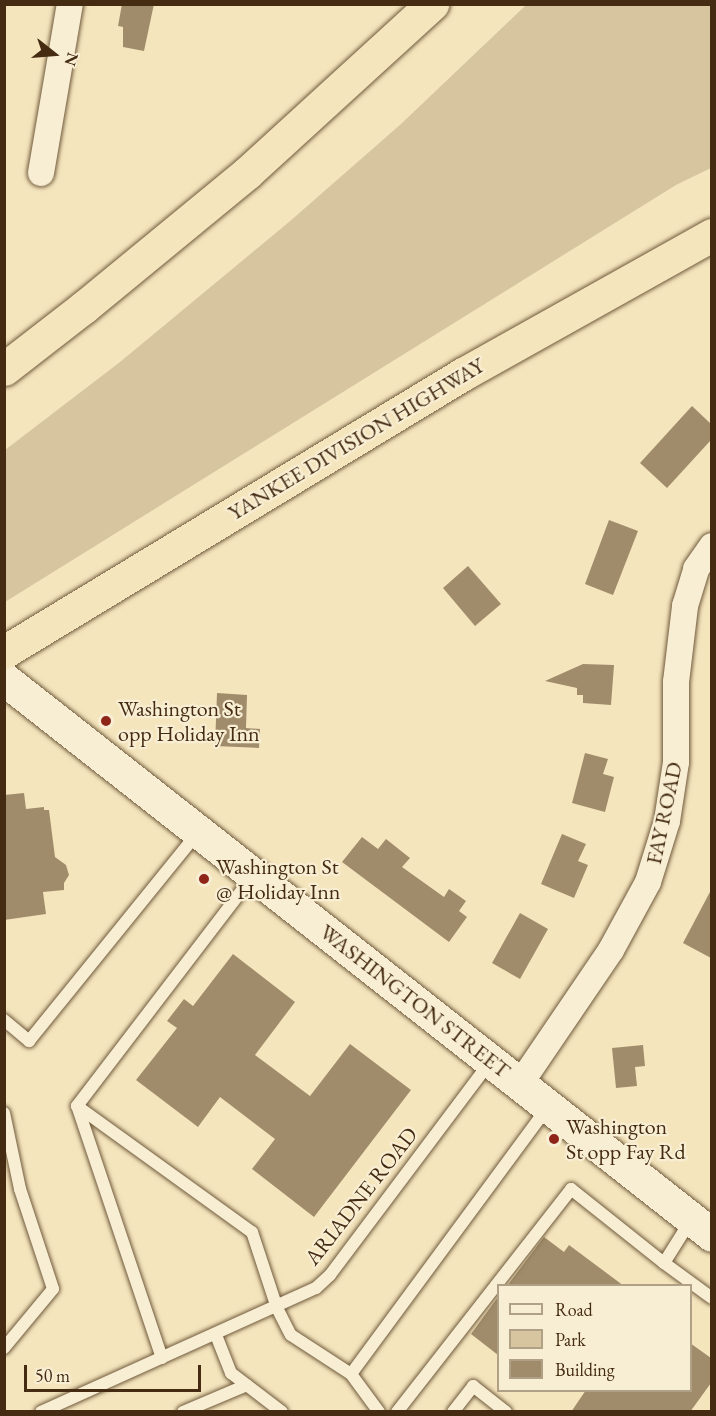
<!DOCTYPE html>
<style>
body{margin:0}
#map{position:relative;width:716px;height:1416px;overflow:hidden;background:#f5e5bd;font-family:"EB Garamond",serif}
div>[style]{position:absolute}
.green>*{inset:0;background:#d7c5a0}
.building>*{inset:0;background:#a08c6a}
.roads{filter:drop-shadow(0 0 2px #705a3c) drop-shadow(0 0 2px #705a3c)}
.lane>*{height:12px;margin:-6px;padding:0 6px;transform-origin:6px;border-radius:6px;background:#f8eed4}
.street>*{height:26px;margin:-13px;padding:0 13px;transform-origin:13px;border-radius:13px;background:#f8eed4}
.secondary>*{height:33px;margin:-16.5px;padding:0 16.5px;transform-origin:16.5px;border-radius:16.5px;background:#f8eed4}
.highway>*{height:33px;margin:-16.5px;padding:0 16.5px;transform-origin:16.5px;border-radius:16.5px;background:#f5e5bd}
.dots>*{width:16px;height:16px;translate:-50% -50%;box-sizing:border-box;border:3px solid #f8eed4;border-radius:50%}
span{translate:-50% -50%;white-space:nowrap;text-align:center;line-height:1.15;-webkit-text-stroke:4.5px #f8eed4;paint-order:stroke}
.street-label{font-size:22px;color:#442b11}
.poi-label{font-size:22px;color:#442b11}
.left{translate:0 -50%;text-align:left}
.frame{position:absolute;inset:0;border:6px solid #442b11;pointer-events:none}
.legend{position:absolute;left:497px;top:1284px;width:195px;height:108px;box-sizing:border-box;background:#f8eed4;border:2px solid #b0a086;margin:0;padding:8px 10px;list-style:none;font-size:18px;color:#442b11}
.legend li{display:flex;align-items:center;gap:12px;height:30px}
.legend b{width:30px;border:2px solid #b0a086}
.north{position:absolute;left:24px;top:24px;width:60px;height:60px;-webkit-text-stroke:4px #f8eed4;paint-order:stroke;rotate:107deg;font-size:16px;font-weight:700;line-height:24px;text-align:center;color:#442b11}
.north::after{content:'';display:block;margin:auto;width:21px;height:27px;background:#442b11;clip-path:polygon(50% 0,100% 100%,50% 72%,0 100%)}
.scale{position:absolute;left:24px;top:1365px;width:177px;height:27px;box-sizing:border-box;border:3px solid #442b11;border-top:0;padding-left:8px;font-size:18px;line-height:21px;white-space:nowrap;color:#442b11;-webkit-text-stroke:4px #f8eed4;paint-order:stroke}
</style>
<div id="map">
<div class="green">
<div style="clip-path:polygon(526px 5px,711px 5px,711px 168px,676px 185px,5px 602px,5px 450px,120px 362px,289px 222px,401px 124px)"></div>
</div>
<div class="building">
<div style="clip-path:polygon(122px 4px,154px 4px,144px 51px,123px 47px,123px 27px,118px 26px)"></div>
<div style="clip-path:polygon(692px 406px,711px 424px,711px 440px,667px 488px,640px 463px)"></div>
<div style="clip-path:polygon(609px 520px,638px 531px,613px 595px,585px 584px)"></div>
<div style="clip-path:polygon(468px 566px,501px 604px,475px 626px,443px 588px)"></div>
<div style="clip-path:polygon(583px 664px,614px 665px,611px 705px,583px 703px,583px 695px,577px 695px,577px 688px,545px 681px)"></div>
<div style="clip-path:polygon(217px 693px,247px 695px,246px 728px,260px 729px,259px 748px,215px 746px)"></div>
<div style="clip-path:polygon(585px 753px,608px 759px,603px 774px,614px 777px,605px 812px,572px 803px)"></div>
<div style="clip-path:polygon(24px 793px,26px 809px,44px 807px,44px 810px,49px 810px,55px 857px,66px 865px,69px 875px,64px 883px,64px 890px,43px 892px,46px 914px,4px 920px,4px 795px)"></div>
<div style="clip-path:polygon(562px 834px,586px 844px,578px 861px,588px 865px,574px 898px,541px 884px)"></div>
<div style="clip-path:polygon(362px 837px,378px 849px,386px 839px,410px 858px,402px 867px,444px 897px,449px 889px,466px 901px,459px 911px,467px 917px,449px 942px,342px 862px)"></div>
<div style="clip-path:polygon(711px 890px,711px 958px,683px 943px)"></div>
<div style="clip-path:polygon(520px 913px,548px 929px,520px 979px,492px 963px)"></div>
<div style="clip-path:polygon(233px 954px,295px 1002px,255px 1055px,310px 1096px,350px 1044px,411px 1090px,314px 1217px,252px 1169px,275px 1139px,220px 1097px,198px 1127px,136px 1080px,177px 1028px,167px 1021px,184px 999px,193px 1006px)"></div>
<div style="clip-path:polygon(643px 1045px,645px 1066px,635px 1067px,637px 1086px,616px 1088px,612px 1048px)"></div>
<div style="clip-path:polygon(544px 1237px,564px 1252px,569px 1245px,624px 1286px,507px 1286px)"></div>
<div style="clip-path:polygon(498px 1297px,498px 1355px,471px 1334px)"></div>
<div style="clip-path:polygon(690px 1343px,711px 1358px,711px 1383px,690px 1412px,571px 1412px,586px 1390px,690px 1390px)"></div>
</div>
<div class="roads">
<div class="lane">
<div style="left:4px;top:1020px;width:33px;rotate:40deg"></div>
<div style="left:29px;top:1041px;width:269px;rotate:-51deg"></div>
<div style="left:77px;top:1106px;width:216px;rotate:35.8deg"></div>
<div style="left:252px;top:1232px;width:80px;rotate:71.8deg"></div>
<div style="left:277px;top:1308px;width:30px;rotate:63deg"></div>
<div style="left:291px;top:1335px;width:72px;rotate:33deg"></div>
<div style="left:351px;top:1374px;width:330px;rotate:-53.6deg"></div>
<div style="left:4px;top:1113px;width:78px;rotate:78.1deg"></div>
<div style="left:20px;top:1189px;width:105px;rotate:71.7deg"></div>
<div style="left:53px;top:1289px;width:77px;rotate:129.7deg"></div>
<div style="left:664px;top:1263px;width:59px;rotate:36.1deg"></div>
<div style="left:216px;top:1335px;width:41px;rotate:68.5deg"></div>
<div style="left:231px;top:1373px;width:64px;rotate:37.4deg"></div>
<div style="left:162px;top:1358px;width:266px;rotate:-108.6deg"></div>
<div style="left:77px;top:1106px;width:290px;rotate:-52.6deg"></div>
<div style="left:351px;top:1374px;width:47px;rotate:53.6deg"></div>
<div style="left:41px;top:1412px;width:302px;rotate:-24.3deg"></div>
<div style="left:316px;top:1288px;width:19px;rotate:-43deg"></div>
<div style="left:330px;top:1275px;width:266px;rotate:-53.1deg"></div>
<div style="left:183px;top:1412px;width:69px;rotate:-22.9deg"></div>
<div style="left:397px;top:1412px;width:283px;rotate:-52deg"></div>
<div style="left:571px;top:1189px;width:119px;rotate:38.5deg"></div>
<div style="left:664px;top:1263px;width:51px;rotate:-57.9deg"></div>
<div style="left:453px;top:1412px;width:33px;rotate:-52deg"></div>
<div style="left:473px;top:1386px;width:42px;rotate:38.2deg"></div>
</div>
<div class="street">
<div style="left:41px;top:173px;width:171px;rotate:-80.3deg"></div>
<div style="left:520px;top:1084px;width:162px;rotate:-55.8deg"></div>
<div style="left:611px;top:950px;width:77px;rotate:-61.4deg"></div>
<div style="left:648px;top:882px;width:64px;rotate:-72.7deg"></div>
<div style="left:667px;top:821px;width:60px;rotate:-81.3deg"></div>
<div style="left:676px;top:762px;width:80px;rotate:-90deg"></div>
<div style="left:676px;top:682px;width:77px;rotate:-83.2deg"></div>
<div style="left:685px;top:606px;width:39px;rotate:-73deg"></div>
<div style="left:696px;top:569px;width:28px;rotate:-55deg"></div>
</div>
<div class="secondary">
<div style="left:4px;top:679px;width:900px;rotate:38.14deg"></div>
</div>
<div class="highway">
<div style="left:4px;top:369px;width:101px;rotate:-37.8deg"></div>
<div style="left:84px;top:307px;width:211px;rotate:-39.4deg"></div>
<div style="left:247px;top:173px;width:251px;rotate:-42.4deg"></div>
<div style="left:4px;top:652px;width:537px;rotate:-31.2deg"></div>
<div style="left:463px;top:374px;width:285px;rotate:-29.2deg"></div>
</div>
</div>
<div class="dots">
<div style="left:106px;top:721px;background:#8f2418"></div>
<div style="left:204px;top:879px;background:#8f2418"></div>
<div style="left:554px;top:1139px;background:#8f2418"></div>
</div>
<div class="street-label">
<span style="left:356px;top:439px;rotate:-31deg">YANKEE DIVISION HIGHWAY</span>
<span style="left:664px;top:813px;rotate:-78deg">FAY ROAD</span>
<span style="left:415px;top:1001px;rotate:38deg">WASHINGTON STREET</span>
<span style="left:361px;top:1196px;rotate:-52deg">ARIADNE ROAD</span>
</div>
<div class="poi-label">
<span class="left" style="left:118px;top:721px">Washington St<br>opp Holiday Inn</span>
<span class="left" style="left:216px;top:879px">Washington St<br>@ Holiday Inn</span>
<span class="left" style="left:566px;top:1139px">Washington<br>St opp Fay Rd</span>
</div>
<div class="frame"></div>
<ul class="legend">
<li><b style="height:8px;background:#f8eed4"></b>Road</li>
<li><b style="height:16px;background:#d7c5a0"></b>Park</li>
<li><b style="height:16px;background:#a08c6a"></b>Building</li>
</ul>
<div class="north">N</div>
<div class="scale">50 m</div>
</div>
